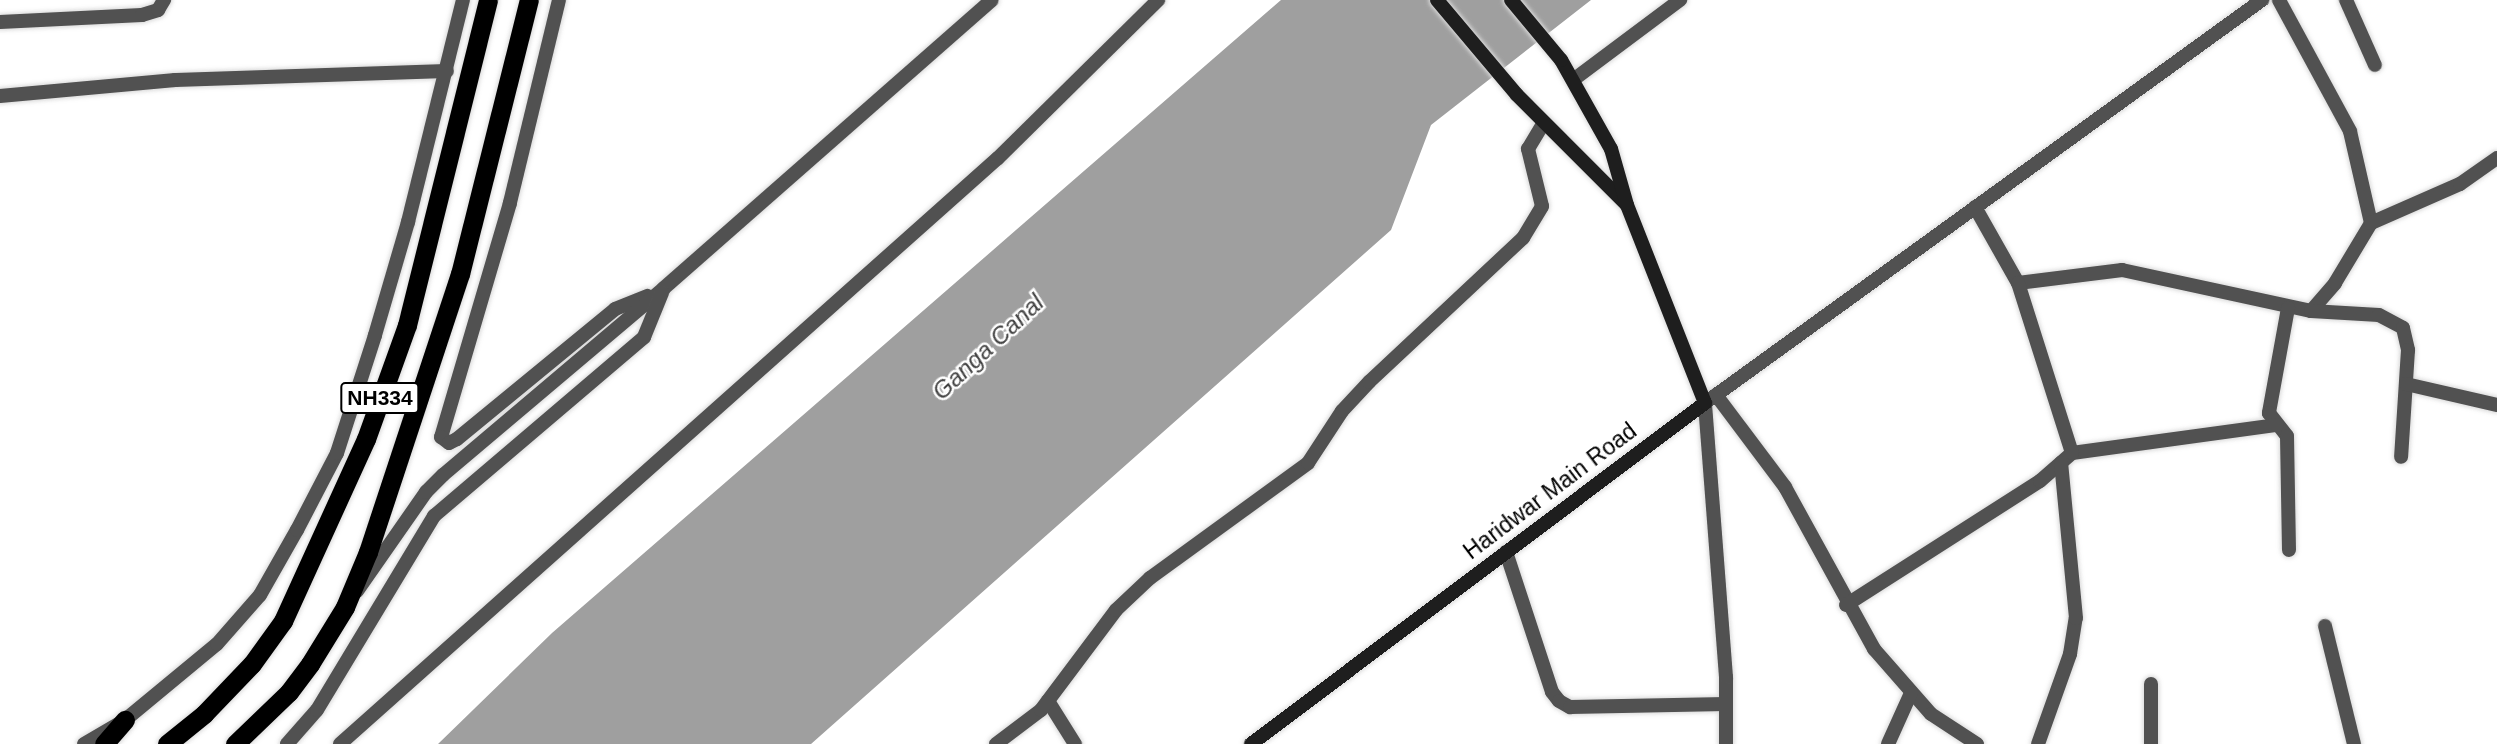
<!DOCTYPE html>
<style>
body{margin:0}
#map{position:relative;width:2497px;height:744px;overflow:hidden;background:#fff;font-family:Arial,sans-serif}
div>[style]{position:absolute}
.water>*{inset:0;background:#9f9f9f}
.roads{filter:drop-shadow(0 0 2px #dbdbdb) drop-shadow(0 0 2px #dbdbdb)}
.minor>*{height:14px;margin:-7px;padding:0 7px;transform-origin:7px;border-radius:7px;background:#515151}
.tertiary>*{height:14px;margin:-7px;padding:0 7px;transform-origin:7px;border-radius:7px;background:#515151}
.secondary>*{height:14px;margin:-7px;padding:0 7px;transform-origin:7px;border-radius:7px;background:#1e1e1e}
.trunk>*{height:19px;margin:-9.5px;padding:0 9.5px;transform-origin:9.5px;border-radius:9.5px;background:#000}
span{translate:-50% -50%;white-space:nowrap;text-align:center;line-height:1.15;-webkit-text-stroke:5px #fff;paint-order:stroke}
.shield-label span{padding:2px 5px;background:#fff;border:2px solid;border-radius:5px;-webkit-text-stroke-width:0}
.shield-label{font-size:21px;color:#000;font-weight:700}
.street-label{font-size:23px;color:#000}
.water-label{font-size:24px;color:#404040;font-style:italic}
</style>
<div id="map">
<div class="water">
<div style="clip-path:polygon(1281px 0,1591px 0,1431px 125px,1391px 230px,811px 744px,438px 744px,552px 633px)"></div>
</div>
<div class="roads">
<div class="minor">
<div style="left:2346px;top:0;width:71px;rotate:66deg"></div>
<div style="left:0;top:22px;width:142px;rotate:-2.8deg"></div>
<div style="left:142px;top:15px;width:17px;rotate:-17deg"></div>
<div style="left:158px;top:10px;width:12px;rotate:-59deg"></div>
<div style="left:1573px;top:80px;width:134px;rotate:-36.8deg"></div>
<div style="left:0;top:96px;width:176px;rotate:-5.2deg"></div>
<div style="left:175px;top:80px;width:272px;rotate:-1.9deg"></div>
<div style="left:1975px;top:207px;width:87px;rotate:60.5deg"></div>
<div style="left:2018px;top:283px;width:105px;rotate:-7.1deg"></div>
<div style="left:2122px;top:270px;width:193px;rotate:12.2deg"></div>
<div style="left:2311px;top:311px;width:37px;rotate:-49deg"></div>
<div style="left:2335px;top:283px;width:70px;rotate:-59deg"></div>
<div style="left:2371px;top:223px;width:94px;rotate:-102.9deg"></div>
<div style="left:2350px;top:131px;width:149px;rotate:-118.5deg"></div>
<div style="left:2371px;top:223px;width:97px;rotate:-23.7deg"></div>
<div style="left:2460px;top:184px;width:45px;rotate:-35.1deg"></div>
<div style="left:2288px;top:308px;width:107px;rotate:100.3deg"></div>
<div style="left:2269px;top:413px;width:29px;rotate:52deg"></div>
<div style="left:2287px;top:436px;width:114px;rotate:89deg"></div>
<div style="left:2311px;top:311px;width:68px;rotate:3.4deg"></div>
<div style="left:2379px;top:315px;width:27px;rotate:28deg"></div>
<div style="left:2403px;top:328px;width:23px;rotate:77deg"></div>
<div style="left:2408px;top:350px;width:107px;rotate:93.7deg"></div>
<div style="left:2406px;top:384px;width:93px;rotate:13deg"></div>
<div style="left:1716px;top:395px;width:115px;rotate:53.1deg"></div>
<div style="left:1785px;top:487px;width:185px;rotate:61.2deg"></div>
<div style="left:1874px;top:649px;width:86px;rotate:48.8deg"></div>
<div style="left:1931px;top:714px;width:55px;rotate:33.1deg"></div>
<div style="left:2072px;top:453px;width:207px;rotate:-7.8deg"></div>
<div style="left:1506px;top:552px;width:147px;rotate:71.8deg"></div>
<div style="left:1552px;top:692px;width:11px;rotate:52deg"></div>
<div style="left:1559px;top:701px;width:13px;rotate:29deg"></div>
<div style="left:1570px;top:707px;width:156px;rotate:-1.1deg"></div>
<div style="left:1846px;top:605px;width:230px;rotate:-32.6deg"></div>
<div style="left:2040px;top:481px;width:43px;rotate:-41.2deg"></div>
<div style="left:2072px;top:453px;width:178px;rotate:-107.6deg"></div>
<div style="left:2325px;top:626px;width:122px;rotate:76.2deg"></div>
<div style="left:1048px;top:701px;width:51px;rotate:57.9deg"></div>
<div style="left:340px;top:744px;width:881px;rotate:-41.69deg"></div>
<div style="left:998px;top:158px;width:225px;rotate:-44.6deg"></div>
<div style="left:996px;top:744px;width:56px;rotate:-37.1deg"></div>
<div style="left:1041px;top:710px;width:125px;rotate:-53.1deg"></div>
<div style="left:1116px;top:610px;width:47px;rotate:-43.3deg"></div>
<div style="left:1150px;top:578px;width:195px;rotate:-36deg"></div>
<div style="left:1308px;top:463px;width:62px;rotate:-56.8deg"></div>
<div style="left:1342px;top:411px;width:40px;rotate:-47deg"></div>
<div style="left:1369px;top:382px;width:211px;rotate:-43.1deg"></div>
<div style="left:1523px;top:238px;width:37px;rotate:-59deg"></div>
<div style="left:1542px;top:206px;width:59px;rotate:-103.8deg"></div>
<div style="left:1528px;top:149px;width:31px;rotate:-59deg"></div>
<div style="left:1888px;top:744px;width:56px;rotate:-65.7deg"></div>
<div style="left:2038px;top:744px;width:96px;rotate:-70.4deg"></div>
<div style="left:2070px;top:654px;width:36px;rotate:-81deg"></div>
<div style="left:2076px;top:618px;width:156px;rotate:-95.5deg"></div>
<div style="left:2151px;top:744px;width:60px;rotate:-90deg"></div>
</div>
<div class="tertiary">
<div style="left:559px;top:0;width:209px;rotate:103.6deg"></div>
<div style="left:510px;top:203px;width:244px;rotate:106.4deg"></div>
<div style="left:441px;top:437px;width:10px;rotate:37deg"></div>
<div style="left:449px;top:443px;width:9px;rotate:-27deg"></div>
<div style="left:457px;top:439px;width:205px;rotate:-39.4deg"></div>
<div style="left:615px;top:309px;width:35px;rotate:-22deg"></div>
<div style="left:357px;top:591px;width:121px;rotate:-55.1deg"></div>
<div style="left:426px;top:492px;width:24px;rotate:-45deg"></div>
<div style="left:443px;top:475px;width:289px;rotate:-40.2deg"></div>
<div style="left:664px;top:288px;width:436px;rotate:-41.3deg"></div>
<div style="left:84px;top:744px;width:48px;rotate:-30.3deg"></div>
<div style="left:125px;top:720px;width:119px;rotate:-39.6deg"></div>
<div style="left:217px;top:644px;width:65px;rotate:-48.7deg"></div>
<div style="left:260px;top:595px;width:75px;rotate:-60.4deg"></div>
<div style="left:297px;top:530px;width:87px;rotate:-62.5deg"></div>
<div style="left:337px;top:453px;width:124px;rotate:-72.1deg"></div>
<div style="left:375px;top:335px;width:118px;rotate:-73.7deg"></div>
<div style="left:408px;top:222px;width:229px;rotate:-76.1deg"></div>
<div style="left:287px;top:744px;width:45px;rotate:-48.6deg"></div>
<div style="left:317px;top:710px;width:227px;rotate:-58.9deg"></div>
<div style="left:434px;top:516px;width:276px;rotate:-40.4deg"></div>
<div style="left:644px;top:337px;width:48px;rotate:-67.8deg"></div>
<div style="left:1726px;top:744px;width:67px;rotate:-90deg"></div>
<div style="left:1726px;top:677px;width:275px;rotate:-94.4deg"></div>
<div style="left:1705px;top:403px;width:688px;rotate:-35.89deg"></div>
</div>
<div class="secondary">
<div style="left:1437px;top:0;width:124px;rotate:49.9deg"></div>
<div style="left:1517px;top:95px;width:154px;rotate:45deg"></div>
<div style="left:1251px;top:744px;width:568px;rotate:-36.91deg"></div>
<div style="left:1705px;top:403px;width:213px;rotate:-111.5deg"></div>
<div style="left:1627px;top:205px;width:58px;rotate:-105.9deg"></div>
<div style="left:1611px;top:149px;width:102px;rotate:-119.3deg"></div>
<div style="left:1561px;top:60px;width:78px;rotate:-129.8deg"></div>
</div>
<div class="trunk">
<div style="left:104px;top:744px;width:32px;rotate:-49deg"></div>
<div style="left:167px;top:744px;width:48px;rotate:-39deg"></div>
<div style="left:204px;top:714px;width:69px;rotate:-46.2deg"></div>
<div style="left:252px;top:664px;width:53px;rotate:-54.2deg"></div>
<div style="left:283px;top:621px;width:200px;rotate:-65.5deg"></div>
<div style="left:366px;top:439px;width:121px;rotate:-70.2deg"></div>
<div style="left:407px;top:325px;width:335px;rotate:-76deg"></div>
<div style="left:235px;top:744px;width:75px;rotate:-43.9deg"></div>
<div style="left:289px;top:692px;width:35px;rotate:-53deg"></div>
<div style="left:310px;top:664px;width:67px;rotate:-58.4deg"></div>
<div style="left:345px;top:607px;width:60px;rotate:-67.3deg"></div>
<div style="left:368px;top:552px;width:293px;rotate:-71.7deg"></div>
<div style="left:460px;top:274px;width:283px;rotate:-75.9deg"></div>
</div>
</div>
<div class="shield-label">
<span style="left:380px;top:398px">NH334</span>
</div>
<div class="street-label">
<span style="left:1550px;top:491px;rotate:-37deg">Haridwar Main Road</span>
</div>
<div class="water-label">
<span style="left:988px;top:347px;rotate:-43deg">Ganga Canal</span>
</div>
</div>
